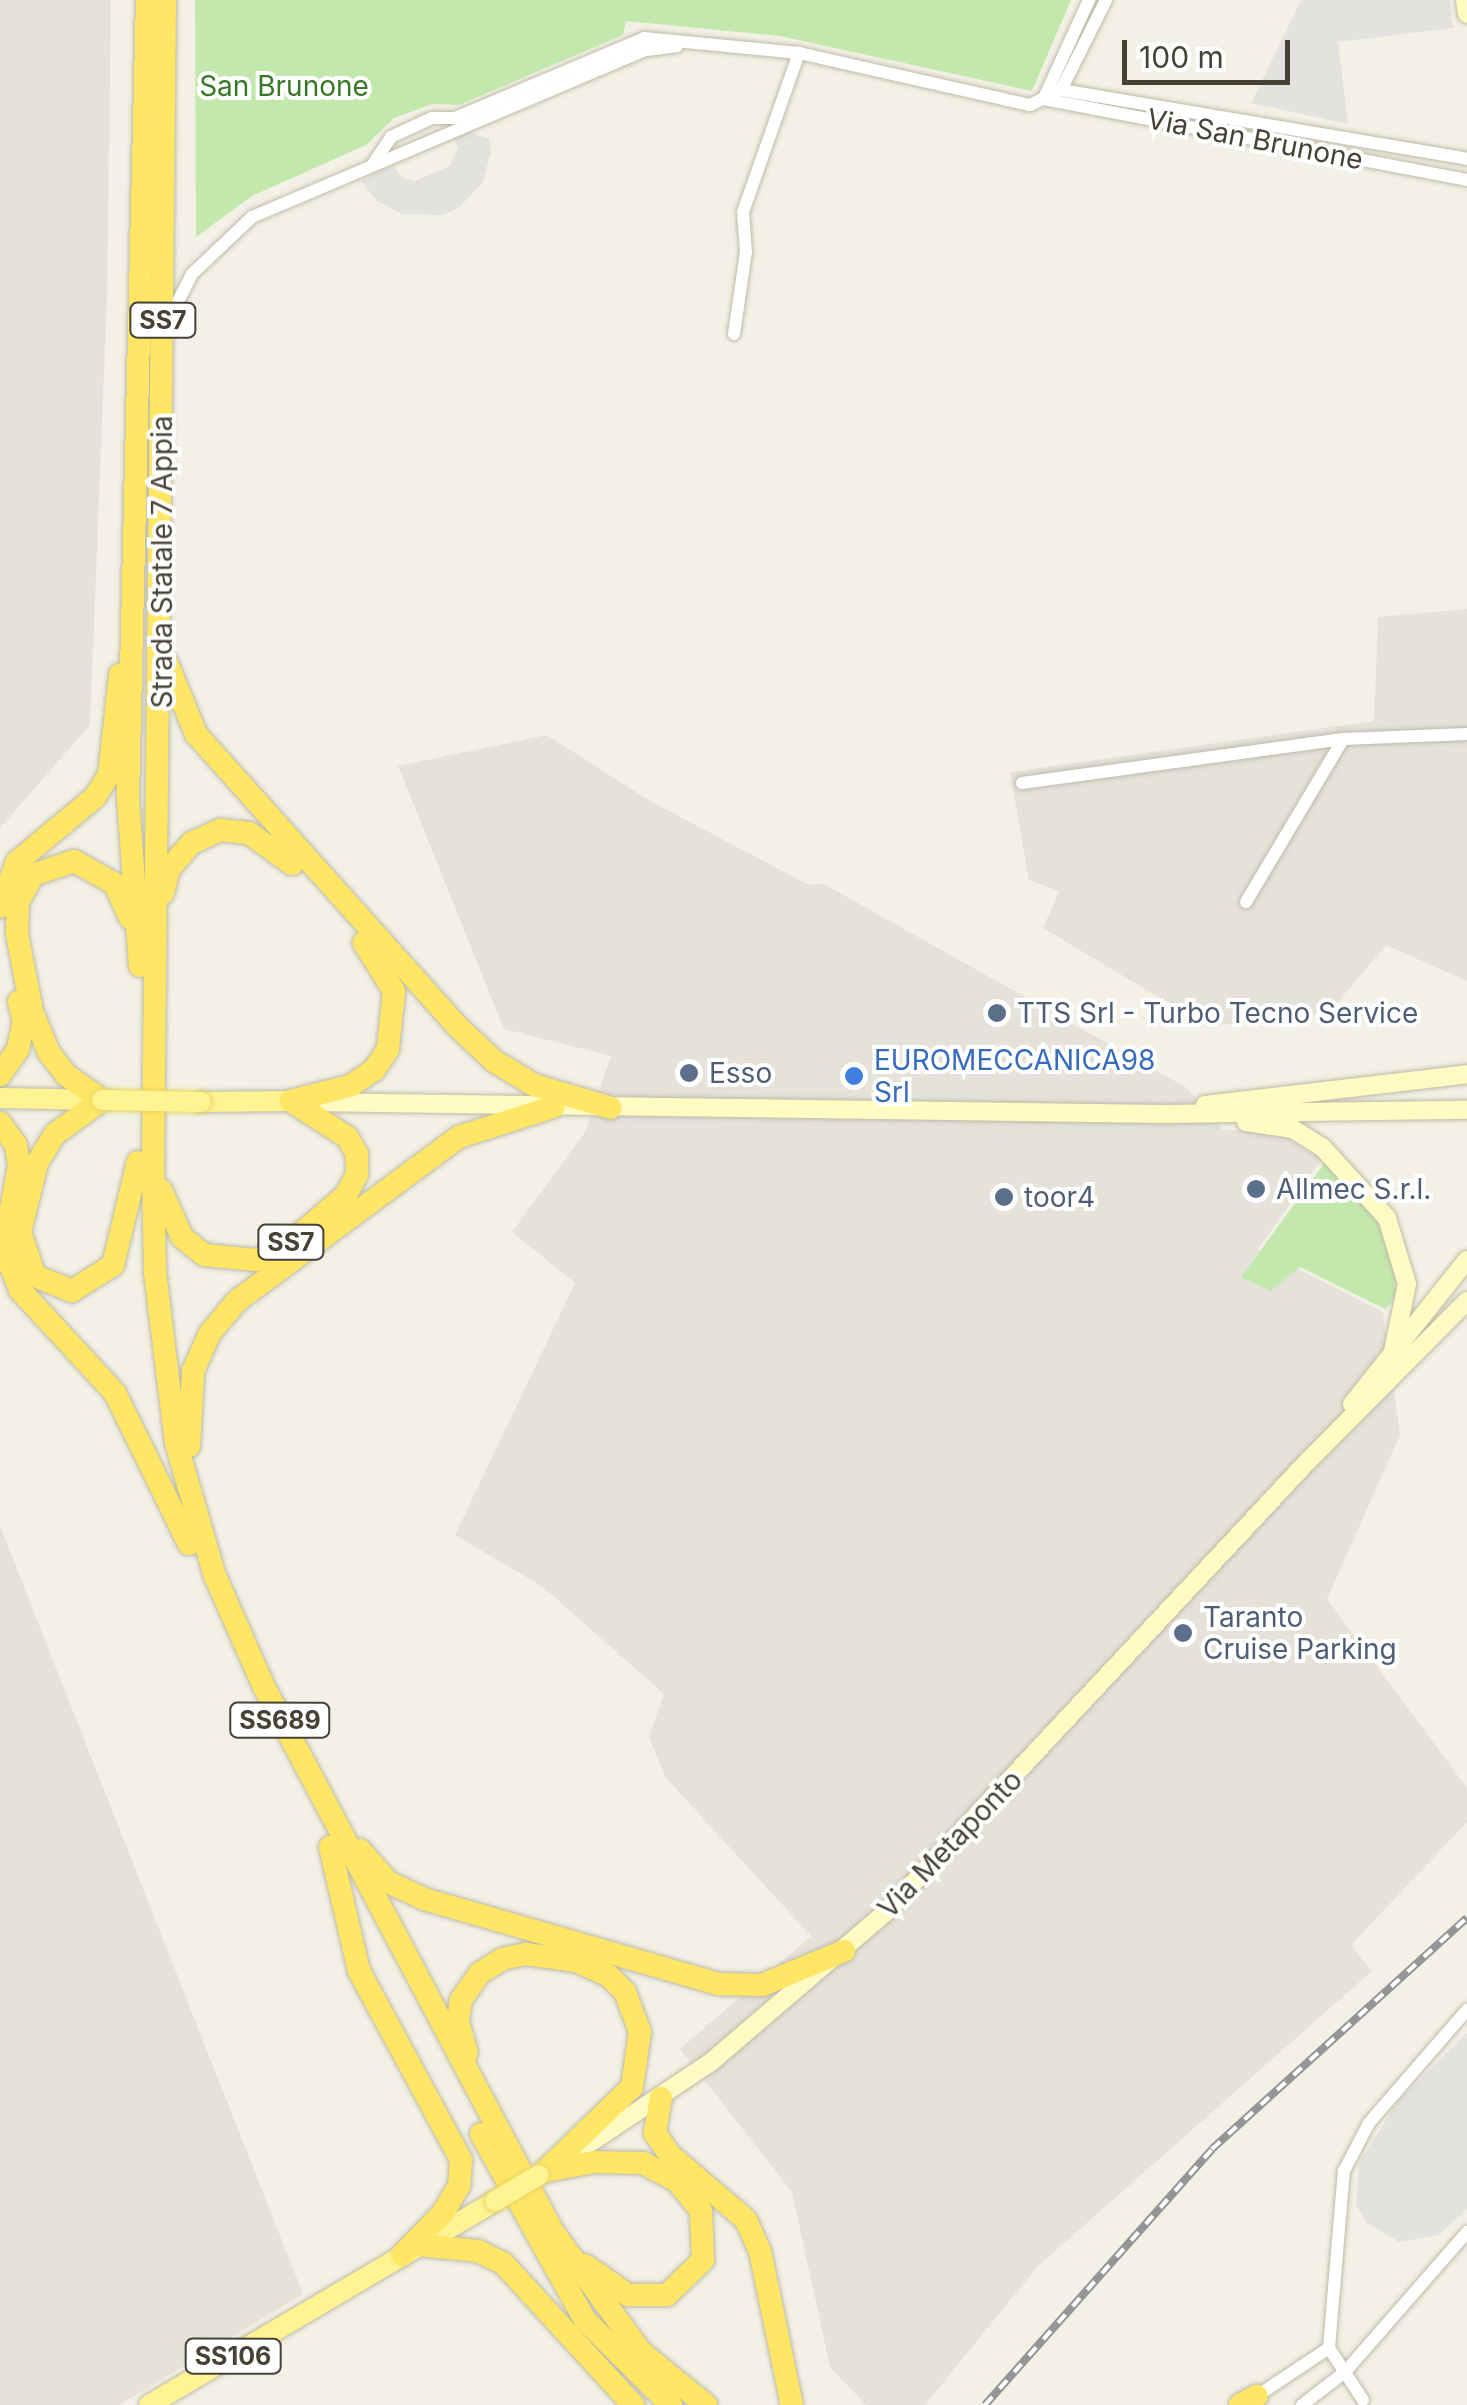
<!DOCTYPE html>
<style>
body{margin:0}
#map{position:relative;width:1467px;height:2405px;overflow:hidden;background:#f3f1e5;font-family:Inter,sans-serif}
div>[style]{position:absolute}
.industrial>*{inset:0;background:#e5e2da}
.green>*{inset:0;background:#c3e8ad}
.parking>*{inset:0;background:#e4e2de}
.roads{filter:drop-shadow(0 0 2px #bfbba8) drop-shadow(0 0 2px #bfbba8)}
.street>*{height:12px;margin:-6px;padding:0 6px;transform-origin:6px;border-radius:6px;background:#fff}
.secondary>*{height:18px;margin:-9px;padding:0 9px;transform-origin:9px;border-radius:9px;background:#fffbc3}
.primary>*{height:20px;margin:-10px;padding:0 10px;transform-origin:10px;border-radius:10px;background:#fff392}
.highway>*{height:22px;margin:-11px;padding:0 11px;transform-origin:11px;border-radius:11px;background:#ffe664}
.rail>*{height:8px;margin-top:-4px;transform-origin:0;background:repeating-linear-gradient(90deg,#fff 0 11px,#959595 0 22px);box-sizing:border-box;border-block:2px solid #959595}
.bridges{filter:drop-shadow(0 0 2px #e6d561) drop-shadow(0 0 2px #e6d561)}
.primary-bridge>*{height:20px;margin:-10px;padding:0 10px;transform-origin:10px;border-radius:10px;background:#fff392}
.dots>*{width:28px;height:28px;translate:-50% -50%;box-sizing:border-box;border:5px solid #fff;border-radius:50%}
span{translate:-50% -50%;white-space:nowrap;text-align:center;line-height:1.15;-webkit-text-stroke:8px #fff;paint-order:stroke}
.shield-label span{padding:2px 8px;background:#fff;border:2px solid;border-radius:8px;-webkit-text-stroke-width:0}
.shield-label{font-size:25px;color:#464235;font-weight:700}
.park-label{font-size:28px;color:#387827}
.street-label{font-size:28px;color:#464235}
.service-label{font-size:28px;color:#4e5e75}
.left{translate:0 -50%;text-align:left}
.shop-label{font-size:28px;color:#366cbe}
.scale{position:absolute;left:1122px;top:40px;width:168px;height:45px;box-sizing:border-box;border:5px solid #464235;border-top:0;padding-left:12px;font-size:30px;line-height:35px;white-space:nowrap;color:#464235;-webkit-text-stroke:8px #fff;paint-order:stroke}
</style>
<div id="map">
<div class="industrial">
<div style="clip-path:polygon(0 0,111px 0,107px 298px,90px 725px,0 828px)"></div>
<div style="clip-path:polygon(1467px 609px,1467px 981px,1386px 945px,1327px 1015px,1218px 1025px,1160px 998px,1043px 928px,1059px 891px,1029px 880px,1010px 772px,1374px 721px,1378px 617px)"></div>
<div style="clip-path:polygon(547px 735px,650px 801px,809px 885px,824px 884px,1187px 1088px,1223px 1130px,1271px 1130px,1322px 1159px,1258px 1249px,1383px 1312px,1400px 1435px,1327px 1599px,1467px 1788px,1467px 1822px,1351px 1945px,1372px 1971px,1037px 2267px,925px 2405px,866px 2405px,830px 2367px,792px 2192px,680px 2049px,811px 1936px,666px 1778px,649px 1737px,664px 1694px,543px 1587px,455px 1535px,575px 1283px,512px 1232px,585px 1132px,611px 1056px,504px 1029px,398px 766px)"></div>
<div style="clip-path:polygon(0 1526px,303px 2294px,119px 2405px,0 2405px)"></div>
</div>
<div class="green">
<div style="clip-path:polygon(195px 0,1071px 0,1032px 91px,780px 36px,626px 21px,623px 35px,459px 105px,432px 104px,394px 118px,366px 145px,252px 196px,196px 237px)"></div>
<div style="clip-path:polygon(1326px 1161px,1382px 1224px,1396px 1259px,1395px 1299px,1385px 1309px,1300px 1267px,1271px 1291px,1241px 1277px)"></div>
</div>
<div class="parking">
<div style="clip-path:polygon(1301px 0,1450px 0,1453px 28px,1338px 42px,1348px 124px,1251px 103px)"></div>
<div style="clip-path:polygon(463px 131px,489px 138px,491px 152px,483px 182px,460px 207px,443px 215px,402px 214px,377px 201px,361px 181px,393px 165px,402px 178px,415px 181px,450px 166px,458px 148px,453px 136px)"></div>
<div style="clip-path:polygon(1467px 2033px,1467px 2209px,1439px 2235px,1399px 2242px,1367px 2223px,1356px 2205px,1359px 2163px,1399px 2100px)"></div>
</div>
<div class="roads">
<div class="street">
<div style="left:1061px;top:90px;width:412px;rotate:9.6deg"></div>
<div style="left:1061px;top:90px;width:101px;rotate:-63.4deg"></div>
<div style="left:1044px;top:98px;width:108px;rotate:-65.3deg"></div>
<div style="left:1043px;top:99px;width:432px;rotate:10.8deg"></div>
<div style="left:373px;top:164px;width:32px;rotate:-56deg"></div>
<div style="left:391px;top:137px;width:45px;rotate:-24.9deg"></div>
<div style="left:432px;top:118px;width:23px"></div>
<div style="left:455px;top:118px;width:205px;rotate:-22.9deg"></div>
<div style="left:644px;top:38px;width:156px;rotate:5.5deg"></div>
<div style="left:799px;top:53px;width:237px;rotate:12.7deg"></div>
<div style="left:1030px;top:105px;width:34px;rotate:-26deg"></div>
<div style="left:168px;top:321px;width:53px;rotate:-62.9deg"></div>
<div style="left:192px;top:274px;width:83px;rotate:-43.5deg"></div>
<div style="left:252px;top:217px;width:428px;rotate:-23deg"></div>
<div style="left:646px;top:50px;width:31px;rotate:-7deg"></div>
<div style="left:734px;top:334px;width:83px;rotate:-81.7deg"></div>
<div style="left:746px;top:252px;width:40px;rotate:-94.3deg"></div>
<div style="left:743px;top:212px;width:169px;rotate:-70.6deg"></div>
<div style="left:1022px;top:783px;width:324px;rotate:-7.8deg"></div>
<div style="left:1343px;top:739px;width:124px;rotate:-2.3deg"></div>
<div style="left:1246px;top:902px;width:190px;rotate:-59.2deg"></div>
<div style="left:1257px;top:2396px;width:87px;rotate:-33.7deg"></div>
<div style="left:1363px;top:2400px;width:62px;rotate:-123.2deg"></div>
<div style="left:1329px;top:2348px;width:178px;rotate:-85.2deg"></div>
<div style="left:1344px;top:2171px;width:54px;rotate:-62.5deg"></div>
<div style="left:1369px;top:2123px;width:150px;rotate:-49.1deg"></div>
<div style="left:1302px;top:2405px;width:54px;rotate:-37.5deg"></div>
<div style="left:1345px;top:2372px;width:186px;rotate:-48.9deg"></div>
</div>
<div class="secondary">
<div style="left:1465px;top:0;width:14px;rotate:82deg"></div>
<div style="left:308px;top:1102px;width:857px;rotate:0.8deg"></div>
<div style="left:1165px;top:1114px;width:302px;rotate:-0.8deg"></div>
<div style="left:1205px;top:1105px;width:264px;rotate:-6.7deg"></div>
<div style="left:1246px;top:1122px;width:48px;rotate:8.5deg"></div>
<div style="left:1293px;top:1129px;width:36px;rotate:32deg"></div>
<div style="left:1323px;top:1148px;width:95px;rotate:47.6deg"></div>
<div style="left:1387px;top:1218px;width:69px;rotate:73.1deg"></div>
<div style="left:1407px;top:1284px;width:68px;rotate:101.8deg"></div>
<div style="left:1352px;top:1404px;width:184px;rotate:-51.4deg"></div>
<div style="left:569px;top:2157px;width:171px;rotate:-33.8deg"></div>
<div style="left:711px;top:2062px;width:230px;rotate:-40.6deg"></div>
<div style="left:886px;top:1912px;width:616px;rotate:-46.91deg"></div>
<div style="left:1307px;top:1462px;width:227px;rotate:-45.2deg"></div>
</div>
<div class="primary">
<div style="left:0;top:1098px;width:102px;rotate:1.1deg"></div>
<div style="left:201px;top:1102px;width:90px;rotate:-0.6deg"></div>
<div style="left:149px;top:2405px;width:402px;rotate:-30.5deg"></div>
</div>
<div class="highway">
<div style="left:165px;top:0;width:1161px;rotate:90.59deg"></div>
<div style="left:153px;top:1161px;width:111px;rotate:89deg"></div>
<div style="left:155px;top:1272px;width:172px;rotate:83deg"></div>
<div style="left:176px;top:1443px;width:139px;rotate:73.7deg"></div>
<div style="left:215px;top:1576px;width:121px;rotate:66.2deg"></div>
<div style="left:264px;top:1687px;width:617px;rotate:62.06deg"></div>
<div style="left:553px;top:2232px;width:149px;rotate:53.7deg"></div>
<div style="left:641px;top:2352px;width:84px;rotate:39.2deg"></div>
<div style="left:167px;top:663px;width:77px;rotate:67.8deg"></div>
<div style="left:196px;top:734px;width:393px;rotate:48.2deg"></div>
<div style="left:458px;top:1027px;width:50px;rotate:43.4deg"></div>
<div style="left:494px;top:1061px;width:47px;rotate:31deg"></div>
<div style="left:534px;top:1085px;width:80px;rotate:16.6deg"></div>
<div style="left:163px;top:893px;width:25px;rotate:-76deg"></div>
<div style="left:169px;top:869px;width:35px;rotate:-49deg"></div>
<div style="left:192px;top:843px;width:31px;rotate:-25deg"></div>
<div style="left:220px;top:830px;width:29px;rotate:6deg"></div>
<div style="left:249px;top:833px;width:53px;rotate:35.8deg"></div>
<div style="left:0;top:907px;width:48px;rotate:-69.3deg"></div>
<div style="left:17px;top:862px;width:102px;rotate:-39.8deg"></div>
<div style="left:95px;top:797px;width:26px;rotate:-58deg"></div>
<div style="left:109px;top:775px;width:101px;rotate:-83.7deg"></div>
<div style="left:130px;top:918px;width:37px;rotate:-114deg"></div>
<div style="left:115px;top:884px;width:47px;rotate:-150.7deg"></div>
<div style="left:74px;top:861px;width:43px;rotate:161.1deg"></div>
<div style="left:33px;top:875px;width:31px;rotate:119deg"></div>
<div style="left:18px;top:902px;width:32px;rotate:92deg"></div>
<div style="left:17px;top:934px;width:78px;rotate:79deg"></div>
<div style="left:32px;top:1011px;width:45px;rotate:68deg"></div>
<div style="left:49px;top:1053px;width:28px;rotate:52deg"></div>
<div style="left:66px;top:1075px;width:44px;rotate:34.8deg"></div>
<div style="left:102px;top:1100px;width:58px;rotate:144.1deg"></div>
<div style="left:55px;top:1134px;width:34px;rotate:122deg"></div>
<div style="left:37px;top:1163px;width:71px;rotate:103.8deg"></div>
<div style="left:20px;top:1232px;width:46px;rotate:71.2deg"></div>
<div style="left:35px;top:1276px;width:40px;rotate:22deg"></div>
<div style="left:72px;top:1291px;width:49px;rotate:-32.4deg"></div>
<div style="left:113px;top:1265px;width:106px;rotate:-76.4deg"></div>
<div style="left:140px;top:966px;width:168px;rotate:-94.1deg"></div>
<div style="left:128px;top:798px;width:798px;rotate:-88.64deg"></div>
<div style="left:0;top:1075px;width:32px;rotate:-55deg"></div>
<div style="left:18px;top:1049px;width:29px;rotate:-78deg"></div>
<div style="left:24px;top:1021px;width:20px;rotate:-105deg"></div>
<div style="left:291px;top:1101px;width:61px;rotate:-14.3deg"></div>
<div style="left:350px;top:1086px;width:29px;rotate:-34deg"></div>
<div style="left:374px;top:1070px;width:25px;rotate:-56deg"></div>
<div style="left:388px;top:1049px;width:58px;rotate:-84.1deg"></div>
<div style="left:394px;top:991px;width:57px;rotate:-122deg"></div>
<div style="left:0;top:1123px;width:27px;rotate:54deg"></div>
<div style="left:16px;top:1145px;width:21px;rotate:82deg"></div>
<div style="left:19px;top:1166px;width:60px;rotate:100.6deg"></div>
<div style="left:8px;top:1225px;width:35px;rotate:90deg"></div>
<div style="left:8px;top:1260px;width:32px;rotate:68deg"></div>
<div style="left:20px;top:1290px;width:140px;rotate:47.3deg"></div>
<div style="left:115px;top:1393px;width:168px;rotate:63.9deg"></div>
<div style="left:161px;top:1190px;width:51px;rotate:65.9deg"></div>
<div style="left:182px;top:1237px;width:28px;rotate:39deg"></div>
<div style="left:204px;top:1255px;width:52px;rotate:5.5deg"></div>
<div style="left:256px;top:1260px;width:30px;rotate:-23deg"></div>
<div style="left:284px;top:1248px;width:82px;rotate:-40.5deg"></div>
<div style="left:346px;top:1195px;width:24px;rotate:-62deg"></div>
<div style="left:357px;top:1174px;width:20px;rotate:-90deg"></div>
<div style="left:357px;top:1154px;width:20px;rotate:-120deg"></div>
<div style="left:347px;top:1137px;width:67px;rotate:-147.3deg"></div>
<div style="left:189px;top:1446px;width:75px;rotate:-86.9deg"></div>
<div style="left:193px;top:1371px;width:42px;rotate:-65.9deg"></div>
<div style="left:210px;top:1333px;width:42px;rotate:-49.8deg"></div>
<div style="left:237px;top:1301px;width:276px;rotate:-36.5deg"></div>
<div style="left:459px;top:1137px;width:99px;rotate:-17.7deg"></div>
<div style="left:330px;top:1847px;width:127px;rotate:76.8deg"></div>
<div style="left:359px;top:1971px;width:215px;rotate:61.6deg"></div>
<div style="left:461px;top:2160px;width:26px;rotate:94deg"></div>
<div style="left:459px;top:2186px;width:31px;rotate:121deg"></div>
<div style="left:443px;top:2213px;width:59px;rotate:134.3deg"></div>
<div style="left:360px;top:1850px;width:43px;rotate:48.8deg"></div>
<div style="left:388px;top:1882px;width:40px;rotate:25deg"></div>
<div style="left:424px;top:1899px;width:307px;rotate:16.1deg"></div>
<div style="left:719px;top:1984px;width:43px;rotate:1.3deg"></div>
<div style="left:762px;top:1985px;width:89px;rotate:-22.5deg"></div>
<div style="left:467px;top:2053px;width:33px;rotate:-106deg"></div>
<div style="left:458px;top:2021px;width:21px;rotate:-82deg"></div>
<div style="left:461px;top:2000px;width:33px;rotate:-55deg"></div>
<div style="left:480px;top:1973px;width:26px;rotate:-32deg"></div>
<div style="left:502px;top:1959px;width:25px;rotate:-12deg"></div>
<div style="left:526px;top:1954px;width:50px;rotate:8deg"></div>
<div style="left:576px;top:1961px;width:36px;rotate:24deg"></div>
<div style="left:609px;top:1976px;width:23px;rotate:45deg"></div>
<div style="left:625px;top:1992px;width:43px;rotate:69.4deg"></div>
<div style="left:640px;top:2032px;width:56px;rotate:98.3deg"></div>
<div style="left:632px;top:2087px;width:121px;rotate:136deg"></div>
<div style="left:661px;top:2098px;width:36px;rotate:100deg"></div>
<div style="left:655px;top:2133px;width:27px;rotate:56deg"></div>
<div style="left:670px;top:2155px;width:100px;rotate:40.5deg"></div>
<div style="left:746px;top:2220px;width:34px;rotate:66deg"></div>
<div style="left:760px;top:2251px;width:157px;rotate:78.3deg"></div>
<div style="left:481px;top:2134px;width:213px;rotate:60.8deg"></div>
<div style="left:585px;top:2320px;width:121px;rotate:44.7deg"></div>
<div style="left:545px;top:2171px;width:50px;rotate:-10.4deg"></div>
<div style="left:594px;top:2162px;width:49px;rotate:1.2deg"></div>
<div style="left:643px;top:2163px;width:38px;rotate:28deg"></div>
<div style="left:677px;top:2181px;width:38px;rotate:51deg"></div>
<div style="left:701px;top:2211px;width:49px;rotate:87.7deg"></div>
<div style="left:703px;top:2260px;width:50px;rotate:135.8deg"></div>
<div style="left:667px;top:2295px;width:39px;rotate:180deg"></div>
<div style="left:628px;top:2295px;width:52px;rotate:-145.1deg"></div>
<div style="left:419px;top:2245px;width:59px;rotate:5.8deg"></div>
<div style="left:478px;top:2251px;width:28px;rotate:26deg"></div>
<div style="left:503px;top:2263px;width:193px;rotate:47.5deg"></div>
<div style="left:1240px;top:2405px;width:19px;rotate:-28deg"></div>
</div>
</div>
<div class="rail">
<div style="left:985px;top:2405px;width:342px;rotate:-48.4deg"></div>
<div style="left:1212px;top:2149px;width:344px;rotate:-42.2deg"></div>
</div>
<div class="bridges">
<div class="primary-bridge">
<div style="left:102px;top:1100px;width:99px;rotate:1.2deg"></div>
<div style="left:495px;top:2201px;width:51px;rotate:-30.6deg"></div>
</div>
</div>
<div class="dots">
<div style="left:997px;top:1013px;background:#5c6f8a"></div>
<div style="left:689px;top:1073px;background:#5c6f8a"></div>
<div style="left:854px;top:1076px;background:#3f7fe0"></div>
<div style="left:1256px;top:1189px;background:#5c6f8a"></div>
<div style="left:1004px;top:1197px;background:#5c6f8a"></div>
<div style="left:1183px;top:1633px;background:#5c6f8a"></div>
</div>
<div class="shield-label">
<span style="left:163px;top:320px">SS7</span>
<span style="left:291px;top:1242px">SS7</span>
<span style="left:280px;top:1720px">SS689</span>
<span style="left:233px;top:2356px">SS106</span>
</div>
<div class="park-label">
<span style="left:284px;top:86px">San Brunone</span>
</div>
<div class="street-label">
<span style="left:1255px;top:139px;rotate:11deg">Via San Brunone</span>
<span style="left:162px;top:562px;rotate:-90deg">Strada Statale 7 Appia</span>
<span style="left:950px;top:1844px;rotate:-46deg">Via Metaponto</span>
</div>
<div class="service-label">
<span class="left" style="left:1017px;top:1013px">TTS Srl - Turbo Tecno Service</span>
<span class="left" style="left:709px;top:1073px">Esso</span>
<span class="left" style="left:1276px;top:1189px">Allmec S.r.l.</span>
<span class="left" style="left:1024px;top:1197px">toor4</span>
<span class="left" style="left:1203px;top:1633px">Taranto<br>Cruise Parking</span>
</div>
<div class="shop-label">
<span class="left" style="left:874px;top:1076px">EUROMECCANICA98<br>Srl</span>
</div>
<div class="scale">100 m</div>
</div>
